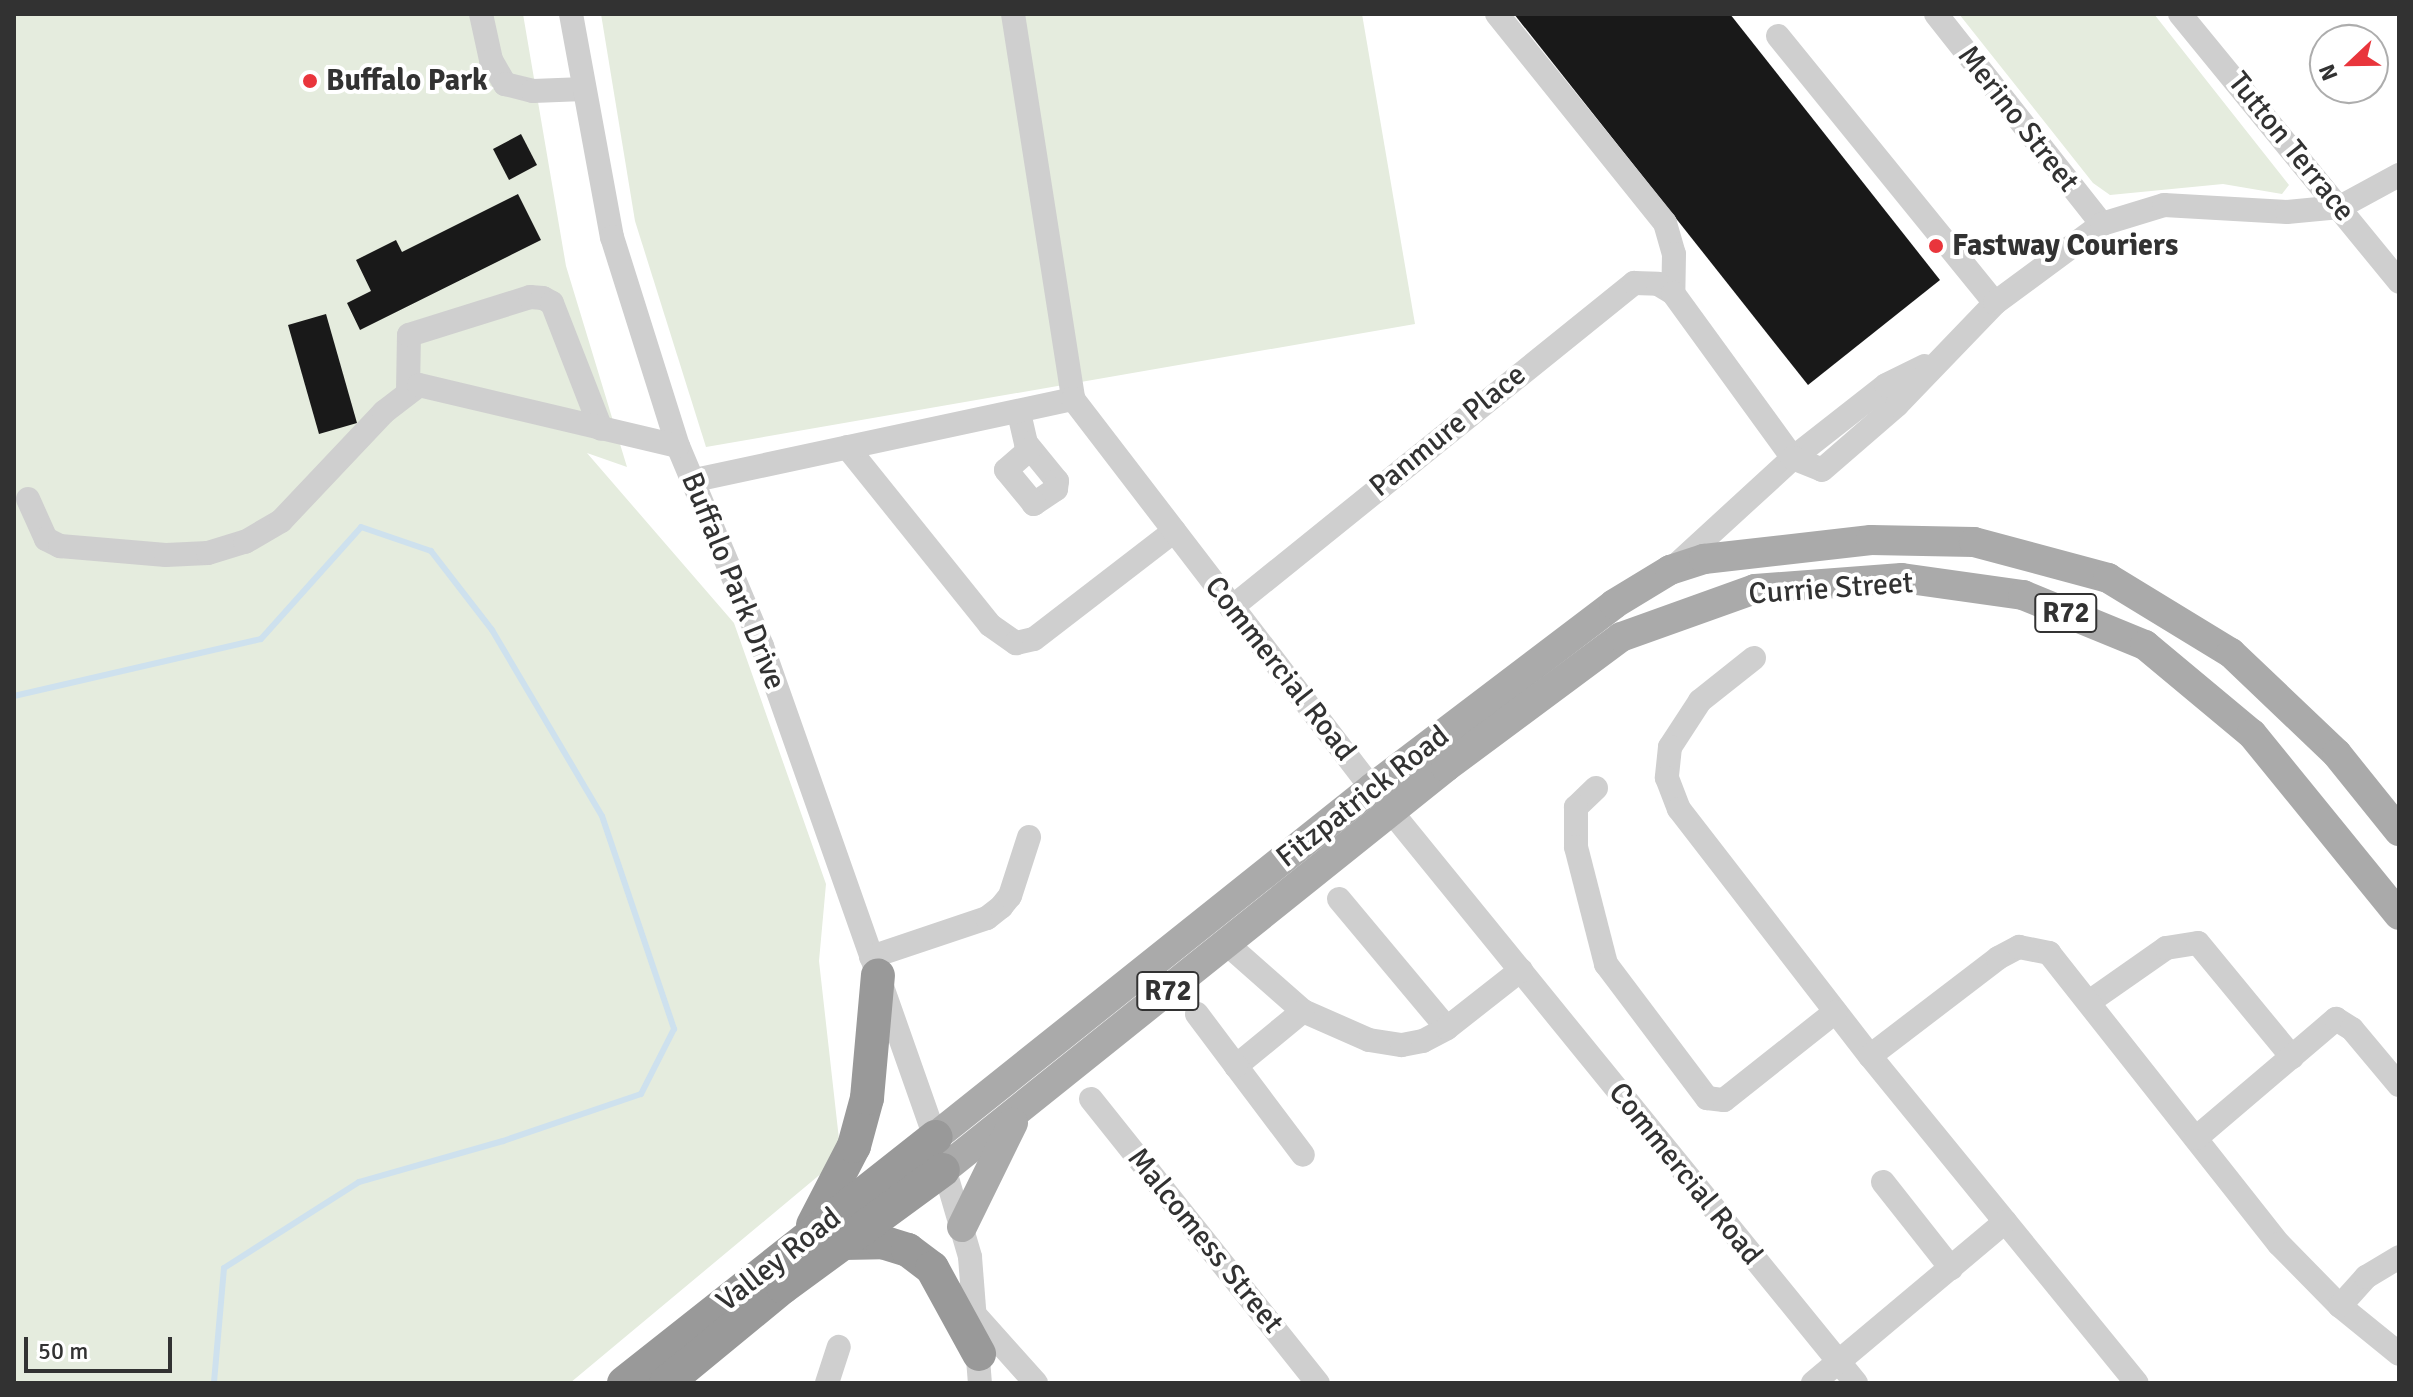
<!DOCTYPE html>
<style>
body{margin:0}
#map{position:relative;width:2413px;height:1397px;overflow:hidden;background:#fff;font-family:Signika,sans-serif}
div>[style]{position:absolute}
.green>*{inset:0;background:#e5ecde}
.stream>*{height:6px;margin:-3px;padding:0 3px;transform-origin:3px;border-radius:3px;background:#cee1ee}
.building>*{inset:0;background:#191919}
.minor>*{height:24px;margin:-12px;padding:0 12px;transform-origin:12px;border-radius:12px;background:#cfcfcf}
.major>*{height:30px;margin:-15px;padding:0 15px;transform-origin:15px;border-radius:15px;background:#aaa}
.highway>*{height:34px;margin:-17px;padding:0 17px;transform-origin:17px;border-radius:17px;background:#999}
.dots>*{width:22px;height:22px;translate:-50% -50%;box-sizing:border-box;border:4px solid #fff;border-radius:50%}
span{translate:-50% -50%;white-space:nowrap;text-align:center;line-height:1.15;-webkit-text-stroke:8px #fff;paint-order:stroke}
.shield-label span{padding:2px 6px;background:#fff;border:2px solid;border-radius:6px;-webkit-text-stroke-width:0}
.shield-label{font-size:28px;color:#323232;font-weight:700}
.poi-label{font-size:30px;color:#323232;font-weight:700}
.left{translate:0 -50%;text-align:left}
.street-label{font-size:30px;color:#323232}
.frame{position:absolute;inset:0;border:16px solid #323232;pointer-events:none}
.north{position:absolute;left:2309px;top:24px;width:80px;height:80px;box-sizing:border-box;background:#fff;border:2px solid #adadad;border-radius:50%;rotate:248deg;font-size:22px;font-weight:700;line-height:32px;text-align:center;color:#323232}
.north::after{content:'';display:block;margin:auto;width:28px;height:36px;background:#e9353c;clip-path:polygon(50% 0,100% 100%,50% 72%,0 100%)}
.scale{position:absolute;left:24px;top:1337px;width:148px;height:36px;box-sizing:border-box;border:4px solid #323232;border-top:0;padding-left:10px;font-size:24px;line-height:28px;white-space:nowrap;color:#323232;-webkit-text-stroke:6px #fff;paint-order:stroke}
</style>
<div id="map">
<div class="green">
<div style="clip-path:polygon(14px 14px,523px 14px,566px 266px,627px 467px,587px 453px,734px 623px,826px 884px,819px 961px,841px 1157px,570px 1383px,14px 1383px)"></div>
<div style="clip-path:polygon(601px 14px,1362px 14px,1415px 324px,706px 447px,635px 221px)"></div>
<div style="clip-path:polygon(1959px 14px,2154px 14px,2289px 185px,2282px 194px,2223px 184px,2110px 195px,2093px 183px)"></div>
</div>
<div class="stream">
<div style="left:14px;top:696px;width:253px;rotate:-13deg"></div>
<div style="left:261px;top:639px;width:150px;rotate:-48.2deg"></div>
<div style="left:361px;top:527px;width:74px;rotate:18.9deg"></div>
<div style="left:431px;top:551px;width:100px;rotate:52.3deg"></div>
<div style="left:492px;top:630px;width:216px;rotate:59.4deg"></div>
<div style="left:602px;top:816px;width:225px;rotate:71.3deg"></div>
<div style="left:674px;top:1029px;width:73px;rotate:116.9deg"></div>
<div style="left:641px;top:1094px;width:146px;rotate:161.2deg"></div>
<div style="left:503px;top:1141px;width:150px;rotate:164.1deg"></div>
<div style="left:359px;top:1182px;width:160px;rotate:147.5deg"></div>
<div style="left:224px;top:1268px;width:115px;rotate:95deg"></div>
</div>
<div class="building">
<div style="clip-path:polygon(1514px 14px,1730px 14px,1940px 280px,1808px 385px)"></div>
<div style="clip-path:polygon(521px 134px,537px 165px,509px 180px,493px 149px)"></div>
<div style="clip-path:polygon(518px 194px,541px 240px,360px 330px,347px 303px,371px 291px,356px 260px,396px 240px,402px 252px)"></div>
<div style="clip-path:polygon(326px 314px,357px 423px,319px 434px,288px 325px)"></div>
</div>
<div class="minor">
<div style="left:481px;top:14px;width:47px;rotate:77.7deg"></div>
<div style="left:491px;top:60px;width:28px;rotate:60deg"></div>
<div style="left:505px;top:84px;width:29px;rotate:14deg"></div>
<div style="left:533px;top:91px;width:51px;rotate:-2.2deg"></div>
<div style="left:571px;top:14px;width:227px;rotate:79.6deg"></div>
<div style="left:612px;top:237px;width:219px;rotate:72.5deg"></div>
<div style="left:678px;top:446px;width:217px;rotate:67.2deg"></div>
<div style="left:762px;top:646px;width:521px;rotate:70.59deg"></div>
<div style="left:935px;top:1137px;width:125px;rotate:73.7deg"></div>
<div style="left:970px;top:1257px;width:126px;rotate:85.5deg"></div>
<div style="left:1013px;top:14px;width:390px;rotate:81.1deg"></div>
<div style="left:1497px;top:14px;width:268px;rotate:51.2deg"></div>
<div style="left:1665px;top:223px;width:32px;rotate:74deg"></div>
<div style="left:1674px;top:254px;width:39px;rotate:91deg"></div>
<div style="left:1936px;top:14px;width:268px;rotate:51.7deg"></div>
<div style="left:2180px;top:14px;width:346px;rotate:50.7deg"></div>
<div style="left:1778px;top:36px;width:344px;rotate:50.9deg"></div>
<div style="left:408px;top:391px;width:56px;rotate:-89deg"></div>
<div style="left:409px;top:335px;width:127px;rotate:-17.4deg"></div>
<div style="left:530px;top:297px;width:13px;rotate:4deg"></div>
<div style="left:543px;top:298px;width:10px;rotate:29deg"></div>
<div style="left:552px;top:303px;width:135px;rotate:68.7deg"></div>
<div style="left:1019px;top:413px;width:31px;rotate:77deg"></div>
<div style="left:1026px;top:443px;width:49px;rotate:50.8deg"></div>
<div style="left:1057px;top:481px;width:8px;rotate:97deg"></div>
<div style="left:1056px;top:489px;width:27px;rotate:146deg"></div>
<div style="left:1034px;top:504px;width:44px;rotate:-129.5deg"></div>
<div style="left:1006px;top:470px;width:32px;rotate:-41deg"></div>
<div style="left:847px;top:447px;width:228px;rotate:51.2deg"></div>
<div style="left:990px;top:625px;width:32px;rotate:35deg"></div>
<div style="left:1016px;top:643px;width:18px;rotate:-13deg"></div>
<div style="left:1034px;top:639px;width:177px;rotate:-37.6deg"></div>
<div style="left:695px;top:480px;width:387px;rotate:-12.1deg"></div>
<div style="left:1073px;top:399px;width:491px;rotate:52.5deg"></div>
<div style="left:1372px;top:788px;width:767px;rotate:50.87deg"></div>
<div style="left:28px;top:499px;width:44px;rotate:65.8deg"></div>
<div style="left:46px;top:539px;width:16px;rotate:27deg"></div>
<div style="left:60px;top:546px;width:106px;rotate:4.9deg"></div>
<div style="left:166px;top:555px;width:42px;rotate:-2.7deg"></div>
<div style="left:208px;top:553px;width:39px;rotate:-17deg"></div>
<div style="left:245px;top:542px;width:42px;rotate:-30.3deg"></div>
<div style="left:281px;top:521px;width:150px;rotate:-46.6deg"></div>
<div style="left:384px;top:412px;width:44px;rotate:-37.6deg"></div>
<div style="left:419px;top:385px;width:266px;rotate:13.3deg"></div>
<div style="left:1674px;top:567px;width:161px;rotate:-42.5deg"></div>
<div style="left:1793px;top:458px;width:118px;rotate:-38.1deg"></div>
<div style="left:1886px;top:385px;width:43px;rotate:-26deg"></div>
<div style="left:1231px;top:608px;width:518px;rotate:-38.88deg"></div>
<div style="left:1634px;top:283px;width:24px;rotate:2deg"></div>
<div style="left:1658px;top:284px;width:17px;rotate:31deg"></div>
<div style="left:1673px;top:293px;width:204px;rotate:54deg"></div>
<div style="left:1793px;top:458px;width:31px;rotate:22deg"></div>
<div style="left:1822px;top:470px;width:99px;rotate:-40.9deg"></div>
<div style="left:1897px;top:405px;width:141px;rotate:-46.1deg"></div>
<div style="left:1995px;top:303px;width:133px;rotate:-36.4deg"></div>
<div style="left:2102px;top:224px;width:65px;rotate:-17deg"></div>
<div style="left:2164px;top:205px;width:123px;rotate:3.3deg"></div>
<div style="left:2287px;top:212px;width:53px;rotate:-5.4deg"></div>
<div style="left:2340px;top:207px;width:67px;rotate:-28.5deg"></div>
<div style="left:1754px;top:658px;width:69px;rotate:141.5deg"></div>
<div style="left:1700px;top:701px;width:55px;rotate:123.1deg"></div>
<div style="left:1670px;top:747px;width:31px;rotate:96deg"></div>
<div style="left:1667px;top:778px;width:33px;rotate:69deg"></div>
<div style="left:1679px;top:809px;width:312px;rotate:52.3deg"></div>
<div style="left:1870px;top:1056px;width:422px;rotate:50.8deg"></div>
<div style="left:1596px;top:788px;width:28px;rotate:136deg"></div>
<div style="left:1576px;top:807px;width:40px;rotate:90deg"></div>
<div style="left:1576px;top:847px;width:121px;rotate:75.6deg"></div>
<div style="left:1606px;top:964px;width:168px;rotate:53deg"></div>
<div style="left:1707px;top:1098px;width:17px;rotate:7deg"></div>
<div style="left:1724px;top:1100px;width:142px;rotate:-38.4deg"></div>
<div style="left:1339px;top:899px;width:168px;rotate:50.1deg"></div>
<div style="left:1227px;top:944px;width:101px;rotate:41.4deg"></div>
<div style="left:1303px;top:1011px;width:72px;rotate:23.7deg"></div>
<div style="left:1369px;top:1040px;width:33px;rotate:9deg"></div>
<div style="left:1402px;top:1045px;width:21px;rotate:-11deg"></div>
<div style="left:1423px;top:1041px;width:27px;rotate:-28deg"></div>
<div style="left:1447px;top:1028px;width:94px;rotate:-38.1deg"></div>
<div style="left:871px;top:957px;width:122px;rotate:-18.6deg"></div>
<div style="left:987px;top:918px;width:18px;rotate:-38deg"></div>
<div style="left:1001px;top:907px;width:14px;rotate:-51deg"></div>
<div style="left:1010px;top:896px;width:62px;rotate:-72.1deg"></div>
<div style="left:2089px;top:1002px;width:94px;rotate:-35deg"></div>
<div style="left:2166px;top:948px;width:32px;rotate:-9deg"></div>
<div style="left:2198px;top:943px;width:148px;rotate:50.5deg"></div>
<div style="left:1303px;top:1011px;width:87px;rotate:140.6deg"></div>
<div style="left:1236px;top:1066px;width:111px;rotate:53deg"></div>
<div style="left:1197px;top:1014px;width:65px;rotate:53.1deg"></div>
<div style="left:1870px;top:1056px;width:161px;rotate:-37.4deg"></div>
<div style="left:1998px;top:958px;width:24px;rotate:-28deg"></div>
<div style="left:2019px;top:947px;width:31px;rotate:11deg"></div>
<div style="left:2049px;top:953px;width:371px;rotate:51.7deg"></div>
<div style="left:2279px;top:1244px;width:87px;rotate:45.5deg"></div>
<div style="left:2340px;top:1306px;width:76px;rotate:39.1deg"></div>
<div style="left:1091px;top:1099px;width:364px;rotate:51.4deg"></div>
<div style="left:2196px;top:1138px;width:184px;rotate:-40.4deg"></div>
<div style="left:2336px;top:1019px;width:19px;rotate:32deg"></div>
<div style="left:2352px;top:1029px;width:73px;rotate:50deg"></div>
<div style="left:1883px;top:1182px;width:110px;rotate:51.7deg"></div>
<div style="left:2340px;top:1306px;width:39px;rotate:-48deg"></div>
<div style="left:2366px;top:1277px;width:39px;rotate:-31deg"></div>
<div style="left:976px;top:1316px;width:90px;rotate:48.2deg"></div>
<div style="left:827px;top:1383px;width:38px;rotate:-72deg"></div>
<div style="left:1813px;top:1383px;width:251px;rotate:-40deg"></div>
</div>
<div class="major">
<div style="left:935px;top:1137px;width:559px;rotate:-38.61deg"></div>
<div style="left:1372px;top:788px;width:304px;rotate:-37.2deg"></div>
<div style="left:1614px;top:604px;width:66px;rotate:-31.3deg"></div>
<div style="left:1670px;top:570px;width:36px;rotate:-18deg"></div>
<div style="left:1704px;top:559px;width:168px;rotate:-6.5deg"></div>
<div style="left:1871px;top:540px;width:103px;rotate:1.1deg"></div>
<div style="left:1974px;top:542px;width:139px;rotate:15deg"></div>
<div style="left:2108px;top:578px;width:144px;rotate:31.4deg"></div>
<div style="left:2231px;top:653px;width:146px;rotate:43.6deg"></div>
<div style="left:2337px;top:754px;width:99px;rotate:51.2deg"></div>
<div style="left:943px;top:1170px;width:645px;rotate:-38.7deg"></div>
<div style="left:1446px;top:767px;width:218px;rotate:-36.6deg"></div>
<div style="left:1621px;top:637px;width:142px;rotate:-19.7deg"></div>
<div style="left:1755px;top:589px;width:147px;rotate:-4.3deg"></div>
<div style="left:1902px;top:578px;width:122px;rotate:8deg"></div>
<div style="left:2023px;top:595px;width:132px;rotate:22.3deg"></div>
<div style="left:2145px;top:645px;width:139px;rotate:39.8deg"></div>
<div style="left:2252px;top:734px;width:233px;rotate:50.9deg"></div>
<div style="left:962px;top:1227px;width:116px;rotate:-63.9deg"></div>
</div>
<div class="highway">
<div style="left:813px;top:1225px;width:89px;rotate:-62.6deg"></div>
<div style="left:854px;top:1146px;width:50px;rotate:-74.8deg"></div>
<div style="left:867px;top:1098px;width:123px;rotate:-84.9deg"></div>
<div style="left:843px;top:1243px;width:39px;rotate:-1deg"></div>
<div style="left:882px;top:1242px;width:27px;rotate:17deg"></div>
<div style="left:908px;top:1250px;width:30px;rotate:37deg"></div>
<div style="left:932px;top:1268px;width:98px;rotate:61.3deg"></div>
<div style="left:624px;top:1383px;width:397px;rotate:-38.3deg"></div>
<div style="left:666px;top:1383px;width:151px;rotate:-39.4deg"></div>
<div style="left:783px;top:1287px;width:198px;rotate:-36.2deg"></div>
</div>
<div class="dots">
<div style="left:310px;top:81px;background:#e9353c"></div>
<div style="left:1936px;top:246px;background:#e9353c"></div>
</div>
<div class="shield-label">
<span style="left:2066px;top:613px">R72</span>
<span style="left:1168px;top:991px">R72</span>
</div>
<div class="poi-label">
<span class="left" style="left:326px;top:81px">Buffalo Park</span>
<span class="left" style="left:1952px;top:246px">Fastway Couriers</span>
</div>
<div class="street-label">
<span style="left:2018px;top:119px;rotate:52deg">Merino Street</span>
<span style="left:2291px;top:147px;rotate:51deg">Tutton Terrace</span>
<span style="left:1448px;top:431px;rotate:-39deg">Panmure Place</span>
<span style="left:733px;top:581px;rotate:68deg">Buffalo Park Drive</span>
<span style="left:1831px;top:589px;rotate:-4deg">Currie Street</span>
<span style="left:1280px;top:669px;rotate:52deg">Commercial Road</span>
<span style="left:1363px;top:797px;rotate:-38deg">Fitzpatrick Road</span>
<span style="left:1685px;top:1174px;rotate:51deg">Commercial Road</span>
<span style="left:1205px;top:1241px;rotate:51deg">Malcomess Street</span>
<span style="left:779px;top:1260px;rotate:-38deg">Valley Road</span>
</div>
<div class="frame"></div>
<div class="north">N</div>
<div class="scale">50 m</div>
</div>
